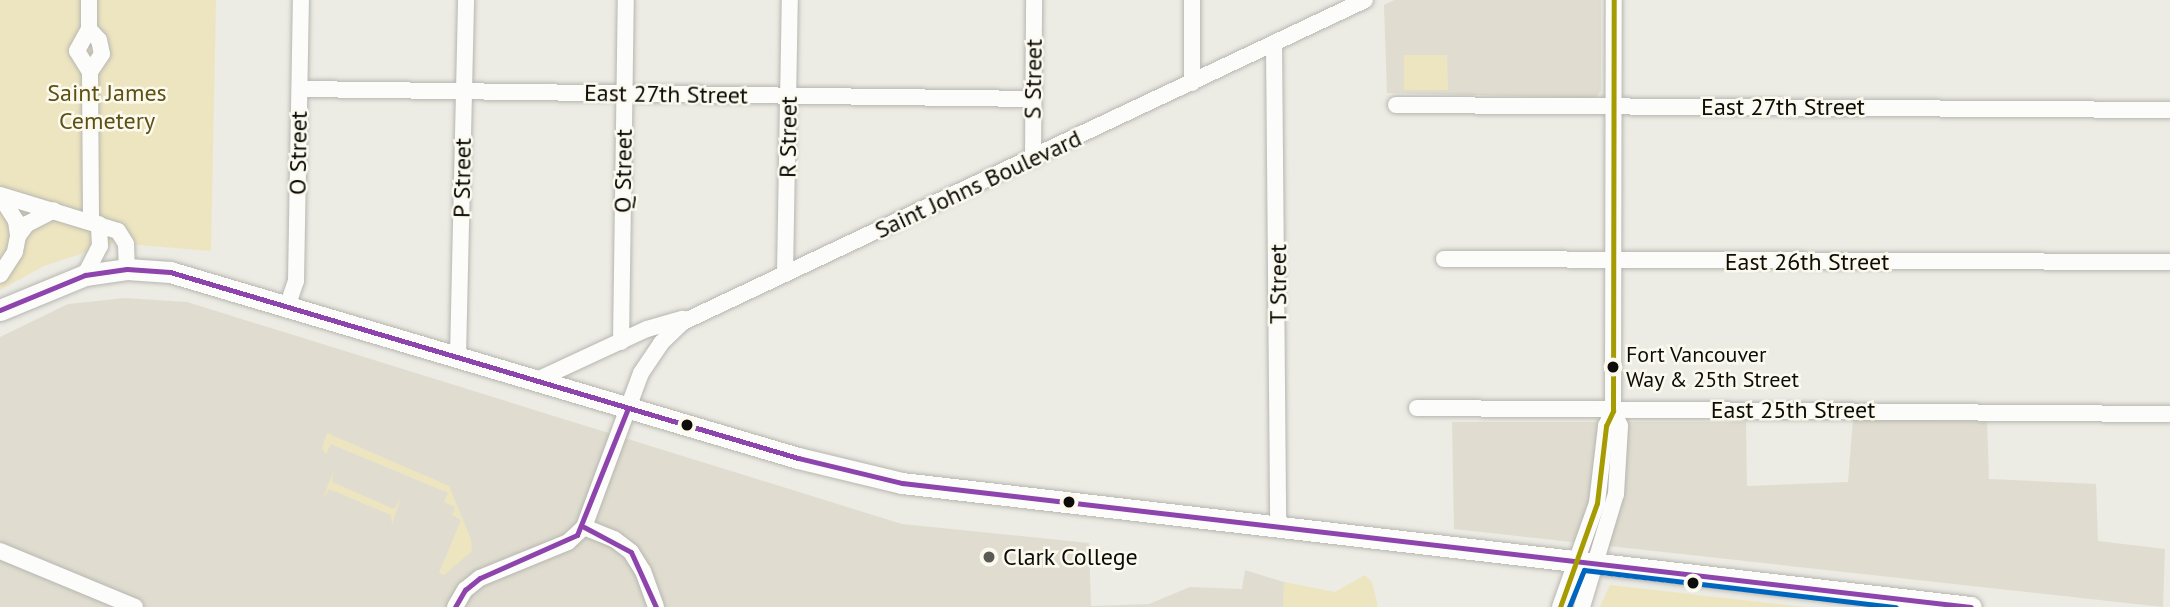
<!DOCTYPE html>
<style>
body{margin:0}
#map{position:relative;width:2170px;height:607px;overflow:hidden;background:#ecebe4;font-family:"PT Sans",sans-serif}
div>[style]{position:absolute}
.built>*{inset:0;background:#e0ddd0}
.green>*{inset:0;background:#ede5c0}
.roads{filter:drop-shadow(0 0 2px #b7b6b0) drop-shadow(0 0 2px #b7b6b0)}
.minor>*{height:16px;margin:-8px;padding:0 8px;transform-origin:8px;border-radius:8px;background:#fcfcfb}
.major>*{height:21px;margin:-10.5px;padding:0 10.5px;transform-origin:10.5px;border-radius:10.5px;background:#fcfcfb}
.bus-1>*{height:5px;margin:-2.5px;padding:0 2.5px;transform-origin:2.5px;border-radius:2.5px;background:#8e44ad}
.bus-2>*{height:5px;margin:-2.5px;padding:0 2.5px;transform-origin:2.5px;border-radius:2.5px;background:#a69b01}
.bus-3>*{height:5px;margin:-2.5px;padding:0 2.5px;transform-origin:2.5px;border-radius:2.5px;background:#0065bd}
.dots>*{width:19px;height:19px;translate:-50% -50%;box-sizing:border-box;border:4px solid #fcfaef;border-radius:50%}
span{translate:-50% -50%;white-space:nowrap;text-align:center;line-height:1.15;-webkit-text-stroke:5px #fcfaef;paint-order:stroke}
.bus-label{font-size:22px;color:#0d0c08}
.left{translate:0 -50%;text-align:left}
.street-label{font-size:24px;color:#0d0c08}
.park-label{font-size:24px;color:#5e5116}
.poi-label{font-size:24px;color:#0d0c08}
</style>
<div id="map">
<div class="built">
<div style="clip-path:polygon(1394px 0,1601px 0,1601px 91px,1595px 98px,1387px 93px,1384px 5px)"></div>
<div style="clip-path:polygon(125px 298px,187px 302px,902px 524px,1089px 543px,1091px 606px,1149px 604px,1190px 587px,1242px 589px,1245px 570px,1364px 607px,0 607px,0 337px,68px 304px)"></div>
<div style="clip-path:polygon(1853px 419px,1987px 421px,1989px 479px,2096px 484px,2098px 541px,2165px 549px,2163px 607px,1454px 529px,1452px 422px,1746px 422px,1747px 486px,1848px 482px)"></div>
</div>
<div class="green">
<div style="clip-path:polygon(0 0,216px 0,211px 251px,114px 243px,44px 266px,0 290px)"></div>
<div style="clip-path:polygon(1404px 55px,1447px 55px,1448px 90px,1404px 90px)"></div>
<div style="clip-path:polygon(327px 433px,449px 486px,471px 539px,472px 551px,444px 575px,439px 573px,461px 520px,452px 515px,455px 507px,444px 502px,448px 493px,331px 444px,326px 454px,322px 448px)"></div>
<div style="clip-path:polygon(333px 472px,332px 482px,394px 509px,400px 500px,392px 525px,391px 515px,329px 489px,323px 498px)"></div>
<div style="clip-path:polygon(1365px 575px,1372px 582px,1378px 607px,1283px 607px,1284px 582px,1335px 592px)"></div>
<div style="clip-path:polygon(1610px 585px,1805px 607px,1600px 607px)"></div>
</div>
<div class="roads">
<div class="minor">
<div style="left:89px;top:0;width:29px;rotate:90deg"></div>
<div style="left:89px;top:29px;width:25px;rotate:119deg"></div>
<div style="left:77px;top:51px;width:25px;rotate:58deg"></div>
<div style="left:90px;top:72px;width:149px;rotate:89.6deg"></div>
<div style="left:89px;top:29px;width:15px;rotate:48deg"></div>
<div style="left:99px;top:40px;width:14px;rotate:78deg"></div>
<div style="left:102px;top:54px;width:22px;rotate:124deg"></div>
<div style="left:1274px;top:43px;width:482px;rotate:89.5deg"></div>
<div style="left:1192px;top:83px;width:83px;rotate:-90deg"></div>
<div style="left:300px;top:89px;width:732px;rotate:0.78deg"></div>
<div style="left:1396px;top:105px;width:774px;rotate:0.37deg"></div>
<div style="left:1033px;top:158px;width:158px;rotate:-89.6deg"></div>
<div style="left:0;top:195px;width:123px;rotate:17deg"></div>
<div style="left:118px;top:231px;width:15px;rotate:58deg"></div>
<div style="left:126px;top:244px;width:25px;rotate:88deg"></div>
<div style="left:0;top:196px;width:30px;rotate:57deg"></div>
<div style="left:16px;top:221px;width:15px;rotate:82deg"></div>
<div style="left:18px;top:236px;width:16px;rotate:101deg"></div>
<div style="left:15px;top:252px;width:27px;rotate:123deg"></div>
<div style="left:18px;top:236px;width:15px;rotate:-53deg"></div>
<div style="left:27px;top:224px;width:30px;rotate:-27deg"></div>
<div style="left:1444px;top:259px;width:726px;rotate:0.24deg"></div>
<div style="left:785px;top:274px;width:274px;rotate:-89deg"></div>
<div style="left:85px;top:275px;width:33px;rotate:-63deg"></div>
<div style="left:100px;top:246px;width:22px;rotate:-93deg"></div>
<div style="left:288px;top:304px;width:24px;rotate:-71deg"></div>
<div style="left:296px;top:281px;width:281px;rotate:-89deg"></div>
<div style="left:621px;top:342px;width:342px;rotate:-89.2deg"></div>
<div style="left:458px;top:356px;width:356px;rotate:-88.7deg"></div>
<div style="left:537px;top:380px;width:121px;rotate:-24.9deg"></div>
<div style="left:647px;top:329px;width:37px;rotate:-16deg"></div>
<div style="left:1417px;top:408px;width:753px;rotate:0.46deg"></div>
<div style="left:584px;top:527px;width:32px;rotate:22deg"></div>
<div style="left:614px;top:539px;width:21px;rotate:37deg"></div>
<div style="left:631px;top:552px;width:22px;rotate:58deg"></div>
<div style="left:643px;top:571px;width:38px;rotate:70deg"></div>
<div style="left:0;top:551px;width:146px;rotate:22.5deg"></div>
<div style="left:455px;top:607px;width:20px;rotate:-60deg"></div>
<div style="left:465px;top:590px;width:19px;rotate:-39deg"></div>
<div style="left:480px;top:578px;width:95px;rotate:-22.2deg"></div>
<div style="left:568px;top:542px;width:22px;rotate:-43deg"></div>
<div style="left:584px;top:527px;width:164px;rotate:-69.7deg"></div>
<div style="left:641px;top:373px;width:36px;rotate:-56deg"></div>
<div style="left:661px;top:343px;width:30px;rotate:-44deg"></div>
<div style="left:683px;top:322px;width:754px;rotate:-25.27deg"></div>
<div style="left:1560px;top:607px;width:110px;rotate:-70.4deg"></div>
<div style="left:1597px;top:503px;width:78px;rotate:-83.3deg"></div>
<div style="left:1606px;top:426px;width:17px;rotate:-65deg"></div>
<div style="left:1613px;top:411px;width:411px;rotate:-89.9deg"></div>
<div style="left:1582px;top:607px;width:118px;rotate:-73.3deg"></div>
<div style="left:1616px;top:494px;width:68px;rotate:-86.6deg"></div>
<div style="left:1620px;top:426px;width:17px;rotate:-115deg"></div>
</div>
<div class="major">
<div style="left:0;top:310px;width:92px;rotate:-22.4deg"></div>
<div style="left:85px;top:275px;width:42px;rotate:-8.1deg"></div>
<div style="left:127px;top:269px;width:43px;rotate:4deg"></div>
<div style="left:170px;top:272px;width:655px;rotate:16.5deg"></div>
<div style="left:798px;top:458px;width:107px;rotate:13.5deg"></div>
<div style="left:902px;top:483px;width:1076px;rotate:6.62deg"></div>
</div>
</div>
<div class="bus-1">
<div style="left:0;top:310px;width:92px;rotate:-22.4deg"></div>
<div style="left:85px;top:275px;width:42px;rotate:-8.1deg"></div>
<div style="left:127px;top:269px;width:43px;rotate:4deg"></div>
<div style="left:170px;top:272px;width:655px;rotate:16.5deg"></div>
<div style="left:798px;top:458px;width:107px;rotate:13.5deg"></div>
<div style="left:902px;top:483px;width:1076px;rotate:6.62deg"></div>
<div style="left:584px;top:527px;width:53px;rotate:28deg"></div>
<div style="left:631px;top:552px;width:60px;rotate:65.6deg"></div>
<div style="left:455px;top:607px;width:20px;rotate:-60deg"></div>
<div style="left:465px;top:590px;width:19px;rotate:-39deg"></div>
<div style="left:480px;top:578px;width:106px;rotate:-23.9deg"></div>
<div style="left:577px;top:535px;width:137px;rotate:-68.1deg"></div>
</div>
<div class="bus-2">
<div style="left:1560px;top:607px;width:110px;rotate:-70.4deg"></div>
<div style="left:1597px;top:503px;width:78px;rotate:-83.3deg"></div>
<div style="left:1606px;top:426px;width:17px;rotate:-65deg"></div>
<div style="left:1613px;top:411px;width:411px;rotate:-89.9deg"></div>
</div>
<div class="bus-3">
<div style="left:1569px;top:607px;width:40px;rotate:-68deg"></div>
<div style="left:1584px;top:570px;width:314px;rotate:6.8deg"></div>
</div>
<div class="dots">
<div style="left:1613px;top:367px;background:#0d0c08"></div>
<div style="left:687px;top:425px;background:#0d0c08"></div>
<div style="left:1069px;top:502px;background:#0d0c08"></div>
<div style="left:989px;top:557px;background:#5b5a55"></div>
<div style="left:1693px;top:583px;background:#0d0c08"></div>
</div>
<div class="bus-label">
<span class="left" style="left:1626px;top:367px">Fort Vancouver<br>Way &amp; 25th Street</span>
</div>
<div class="street-label">
<span style="left:1033px;top:79px;rotate:-89deg">S Street</span>
<span style="left:666px;top:94px;rotate:1deg">East 27th Street</span>
<span style="left:1783px;top:107px">East 27th Street</span>
<span style="left:788px;top:137px;rotate:-89deg">R Street</span>
<span style="left:298px;top:153px;rotate:-89deg">O Street</span>
<span style="left:623px;top:171px;rotate:-89deg">Q Street</span>
<span style="left:462px;top:178px;rotate:-89deg">P Street</span>
<span style="left:978px;top:184px;rotate:-25deg">Saint Johns Boulevard</span>
<span style="left:1807px;top:262px">East 26th Street</span>
<span style="left:1278px;top:284px;rotate:-90deg">T Street</span>
<span style="left:1793px;top:410px">East 25th Street</span>
</div>
<div class="park-label">
<span style="left:107px;top:107px">Saint James<br>Cemetery</span>
</div>
<div class="poi-label">
<span class="left" style="left:1003px;top:557px">Clark College</span>
</div>
</div>
